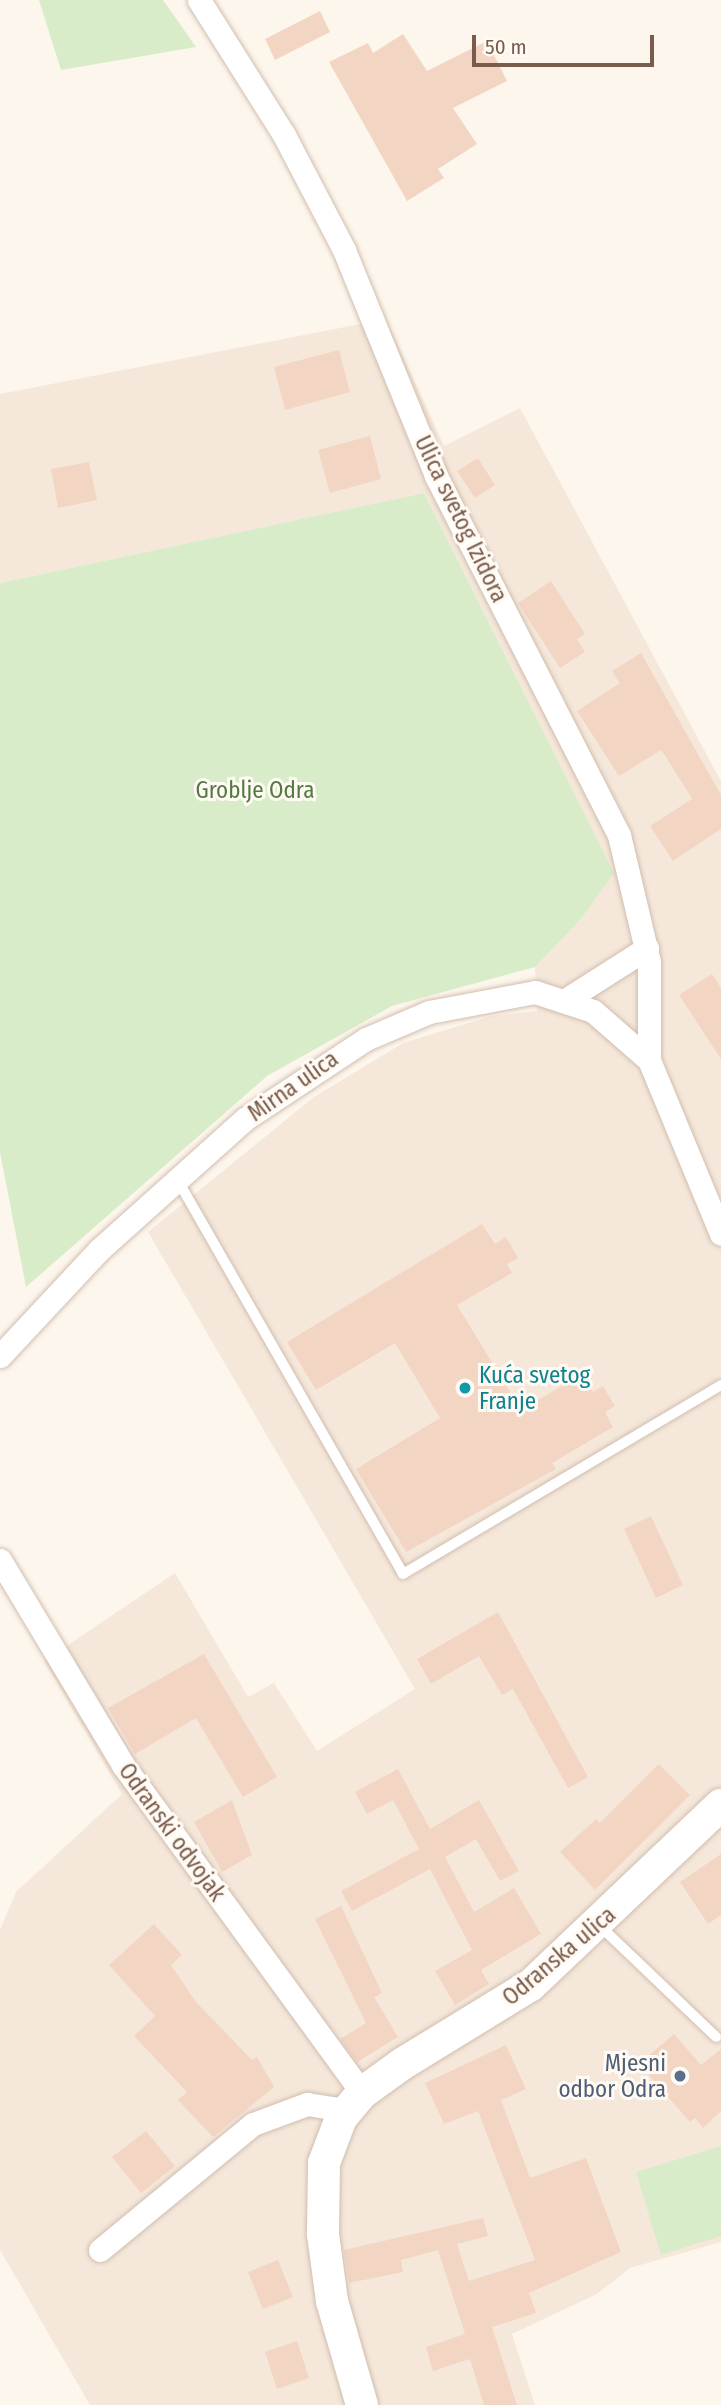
<!DOCTYPE html>
<meta charset="utf-8">
<style>
body{margin:0}
#map{position:relative;width:721px;height:2405px;overflow:hidden;background:#fdf6ec;font-family:"Fira Sans Condensed",sans-serif}
div>[style]{position:absolute}
.residential>*{inset:0;background:#f5e8da}
.green>*{inset:0;background:#d8ecc9}
.building>*{inset:0;background:#f3d5c3}
.roads{filter:drop-shadow(0 0 2px #d1beb0) drop-shadow(0 0 2px #d1beb0)}
.lane>*{height:10px;margin:-5px;padding:0 5px;transform-origin:5px;border-radius:5px;background:#fff}
.street>*{height:23px;margin:-11.5px;padding:0 11.5px;transform-origin:11.5px;border-radius:11.5px;background:#fff}
.secondary>*{height:32px;margin:-16px;padding:0 16px;transform-origin:16px;border-radius:16px;background:#fff}
.dots>*{width:19px;height:19px;translate:-50% -50%;box-sizing:border-box;border:4px solid #fffaf3;border-radius:50%}
span{translate:-50% -50%;white-space:nowrap;text-align:center;line-height:1.15;-webkit-text-stroke:6px #fffaf3;paint-order:stroke}
.street-label{font-size:23px;color:#7a5c4d}
.park-label{font-size:23px;color:#537a41}
.culture-label{font-size:23px;color:#0d838f}
.left{translate:0 -50%;text-align:left}
.service-label{font-size:23px;color:#4e5e75}
.right{translate:-100% -50%;text-align:right}
.scale{position:absolute;left:472px;top:35px;width:182px;height:32px;box-sizing:border-box;border:4px solid #7a5c4d;border-top:0;padding-left:9px;font-size:21px;line-height:24px;white-space:nowrap;color:#7a5c4d;-webkit-text-stroke:5px #fffaf3;paint-order:stroke}
</style>
<div id="map">
<div class="residential">
<div style="clip-path:polygon(386px 319px,444px 446px,520px 408px,721px 781px,721px 2242px,630px 2268px,597px 2294px,512px 2334px,535px 2405px,90px 2405px,0 2250px,0 1930px,16px 1892px,122px 1794px,44px 1661px,175px 1573px,248px 1697px,274px 1683px,317px 1751px,415px 1689px,148px 1232px,314px 1097px,403px 1043px,491px 1016px,537px 1011px,535px 967px,582px 918px,614px 873px,424px 493px,0 583px,0 394px)"></div>
</div>
<div class="green">
<div style="clip-path:polygon(39px 0,163px 0,196px 47px,61px 70px)"></div>
<div style="clip-path:polygon(424px 493px,614px 873px,582px 918px,535px 967px,392px 1006px,267px 1076px,26px 1287px,0 1152px,0 583px)"></div>
<div style="clip-path:polygon(721px 2146px,721px 2236px,661px 2255px,636px 2172px)"></div>
</div>
<div class="building">
<div style="clip-path:polygon(320px 11px,330px 32px,275px 60px,265px 39px)"></div>
<div style="clip-path:polygon(403px 34px,427px 71px,487px 41px,507px 81px,453px 108px,477px 144px,438px 169px,444px 178px,407px 201px,329px 62px,368px 43px,373px 53px)"></div>
<div style="clip-path:polygon(339px 350px,350px 392px,285px 410px,274px 367px)"></div>
<div style="clip-path:polygon(370px 436px,381px 479px,330px 493px,318px 450px)"></div>
<div style="clip-path:polygon(478px 458px,495px 485px,475px 498px,457px 471px)"></div>
<div style="clip-path:polygon(89px 462px,97px 500px,58px 508px,51px 469px)"></div>
<div style="clip-path:polygon(551px 581px,585px 634px,577px 639px,585px 652px,560px 668px,518px 603px)"></div>
<div style="clip-path:polygon(641px 653px,721px 795px,721px 829px,673px 861px,650px 826px,692px 799px,666px 757px,661px 750px,619px 776px,577px 711px,620px 683px,612px 671px)"></div>
<div style="clip-path:polygon(712px 974px,721px 988px,721px 1059px,679px 995px)"></div>
<div style="clip-path:polygon(482px 1224px,495px 1244px,506px 1237px,518px 1258px,507px 1264px,512px 1273px,457px 1305px,521px 1410px,582px 1374px,593px 1392px,603px 1386px,615px 1406px,605px 1412px,613px 1427px,552px 1463px,556px 1469px,406px 1552px,356px 1469px,440px 1418px,395px 1343px,316px 1390px,287px 1342px)"></div>
<div style="clip-path:polygon(651px 1516px,683px 1585px,656px 1598px,624px 1529px)"></div>
<div style="clip-path:polygon(498px 1612px,588px 1777px,568px 1788px,513px 1689px,502px 1695px,479px 1656px,431px 1684px,417px 1659px)"></div>
<div style="clip-path:polygon(204px 1654px,277px 1777px,243px 1797px,196px 1718px,135px 1754px,108px 1708px)"></div>
<div style="clip-path:polygon(659px 1764px,690px 1795px,595px 1890px,560px 1852px,596px 1819px,600px 1823px)"></div>
<div style="clip-path:polygon(398px 1769px,430px 1829px,479px 1800px,519px 1871px,500px 1881px,476px 1839px,445px 1857px,474px 1912px,514px 1888px,541px 1934px,481px 1970px,489px 1984px,455px 2005px,435px 1971px,472px 1950px,430px 1869px,352px 1911px,341px 1891px,419px 1849px,393px 1800px,367px 1814px,355px 1792px)"></div>
<div style="clip-path:polygon(232px 1800px,252px 1855px,222px 1872px,194px 1822px)"></div>
<div style="clip-path:polygon(721px 1854px,721px 1915px,708px 1924px,680px 1882px)"></div>
<div style="clip-path:polygon(341px 1906px,382px 1993px,374px 1997px,398px 2037px,357px 2062px,340px 2039px,366px 2023px,315px 1919px)"></div>
<div style="clip-path:polygon(154px 1924px,182px 1955px,171px 1965px,196px 2002px,252px 2060px,257px 2057px,274px 2087px,213px 2137px,178px 2100px,187px 2092px,134px 2036px,155px 2016px,109px 1965px)"></div>
<div style="clip-path:polygon(674px 2034px,701px 2065px,721px 2049px,721px 2111px,703px 2128px,695px 2118px,690px 2122px,639px 2064px)"></div>
<div style="clip-path:polygon(506px 2045px,526px 2089px,501px 2100px,530px 2178px,586px 2158px,621px 2252px,529px 2293px,536px 2313px,492px 2327px,517px 2405px,484px 2405px,470px 2359px,433px 2371px,426px 2347px,465px 2334px,438px 2250px,401px 2260px,403px 2272px,349px 2283px,344px 2250px,483px 2218px,488px 2236px,457px 2244px,469px 2281px,535px 2260px,478px 2111px,444px 2124px,425px 2083px)"></div>
<div style="clip-path:polygon(146px 2131px,175px 2166px,141px 2193px,112px 2157px)"></div>
<div style="clip-path:polygon(278px 2260px,293px 2297px,263px 2309px,248px 2272px)"></div>
<div style="clip-path:polygon(297px 2341px,309px 2378px,277px 2389px,265px 2352px)"></div>
</div>
<div class="roads">
<div class="lane">
<div style="left:177px;top:1179px;width:455px;rotate:60.2deg"></div>
<div style="left:403px;top:1574px;width:370px;rotate:-30.7deg"></div>
<div style="left:599px;top:1925px;width:162px;rotate:43.7deg"></div>
</div>
<div class="street">
<div style="left:199px;top:0;width:160px;rotate:57.8deg"></div>
<div style="left:284px;top:135px;width:130px;rotate:62.4deg"></div>
<div style="left:344px;top:250px;width:244px;rotate:67.8deg"></div>
<div style="left:436px;top:476px;width:403px;rotate:63deg"></div>
<div style="left:619px;top:835px;width:130px;rotate:76.7deg"></div>
<div style="left:649px;top:962px;width:98px;rotate:90deg"></div>
<div style="left:649px;top:1060px;width:188px;rotate:67.5deg"></div>
<div style="left:567px;top:999px;width:95px;rotate:-32.5deg"></div>
<div style="left:0;top:1356px;width:145px;rotate:-47deg"></div>
<div style="left:99px;top:1250px;width:196px;rotate:-41.9deg"></div>
<div style="left:245px;top:1119px;width:145px;rotate:-33.5deg"></div>
<div style="left:366px;top:1039px;width:69px;rotate:-23.2deg"></div>
<div style="left:429px;top:1012px;width:108px;rotate:-10.7deg"></div>
<div style="left:535px;top:992px;width:61px;rotate:18.1deg"></div>
<div style="left:593px;top:1011px;width:74px;rotate:41.2deg"></div>
<div style="left:0;top:1560px;width:239px;rotate:59deg"></div>
<div style="left:123px;top:1765px;width:406px;rotate:53.9deg"></div>
<div style="left:100px;top:2250px;width:198px;rotate:-39.5deg"></div>
<div style="left:253px;top:2124px;width:58px;rotate:-20.3deg"></div>
<div style="left:307px;top:2104px;width:39px;rotate:9deg"></div>
</div>
<div class="secondary">
<div style="left:362px;top:2405px;width:108px;rotate:-106.1deg"></div>
<div style="left:332px;top:2301px;width:68px;rotate:-97.7deg"></div>
<div style="left:323px;top:2234px;width:71px;rotate:-89.2deg"></div>
<div style="left:324px;top:2163px;width:48px;rotate:-69.3deg"></div>
<div style="left:341px;top:2118px;width:33px;rotate:-50deg"></div>
<div style="left:362px;top:2093px;width:49px;rotate:-35.9deg"></div>
<div style="left:402px;top:2064px;width:151px;rotate:-31.5deg"></div>
<div style="left:531px;top:1985px;width:262px;rotate:-43.5deg"></div>
</div>
</div>
<div class="dots">
<div style="left:465px;top:1388px;background:#0f9aa8"></div>
<div style="left:680px;top:2076px;background:#5c6f8a"></div>
</div>
<div class="street-label">
<span style="left:461px;top:519px;rotate:64deg">Ulica svetog Izidora</span>
<span style="left:293px;top:1086px;rotate:-35deg">Mirna ulica</span>
<span style="left:172px;top:1832px;rotate:54deg">Odranski odvojak</span>
<span style="left:559px;top:1956px;rotate:-40deg">Odranska ulica</span>
</div>
<div class="park-label">
<span style="left:255px;top:790px">Groblje Odra</span>
</div>
<div class="culture-label">
<span class="left" style="left:479px;top:1388px">Kuća svetog<br>Franje</span>
</div>
<div class="service-label">
<span class="right" style="left:666px;top:2076px">Mjesni<br>odbor Odra</span>
</div>
<div class="scale">50 m</div>
</div>
